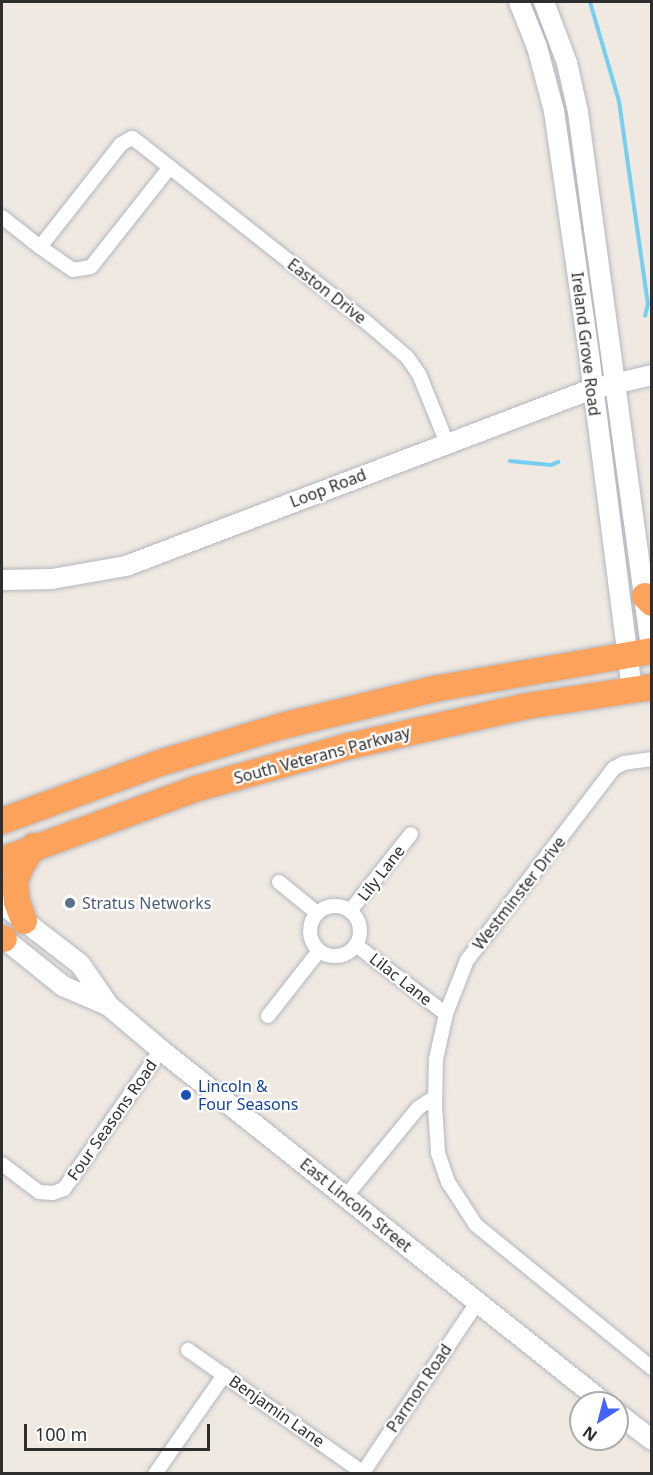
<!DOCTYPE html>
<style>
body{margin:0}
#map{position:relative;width:653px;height:1475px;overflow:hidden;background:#efe9e1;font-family:"Noto Sans",sans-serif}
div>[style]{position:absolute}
.stream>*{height:4px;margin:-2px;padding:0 2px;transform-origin:2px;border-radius:2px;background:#75cff0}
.roads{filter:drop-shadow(0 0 2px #b4b7c1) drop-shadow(0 0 2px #b4b7c1)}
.street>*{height:14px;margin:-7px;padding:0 7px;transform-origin:7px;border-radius:7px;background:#fff}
.street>.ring{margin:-7px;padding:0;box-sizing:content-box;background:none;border:14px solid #fff;border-radius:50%}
.secondary>*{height:20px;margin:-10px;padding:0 10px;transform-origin:10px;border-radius:10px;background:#fff}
.highway>*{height:26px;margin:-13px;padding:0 13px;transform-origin:13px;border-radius:13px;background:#ffa35c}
.dots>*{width:16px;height:16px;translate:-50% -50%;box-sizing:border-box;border:3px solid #fff;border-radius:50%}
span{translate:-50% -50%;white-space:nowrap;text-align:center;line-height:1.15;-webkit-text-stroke:4.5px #fff;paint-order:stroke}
.street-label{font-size:16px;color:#2e2e2e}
.service-label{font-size:16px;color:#4e5e75}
.left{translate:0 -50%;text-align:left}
.transit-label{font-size:16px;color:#164399}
.frame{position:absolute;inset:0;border:3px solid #2e2e2e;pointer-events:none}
.north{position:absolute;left:569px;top:1391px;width:60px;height:60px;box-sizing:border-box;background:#fff;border:2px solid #ababab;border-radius:50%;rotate:216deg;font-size:16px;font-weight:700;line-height:24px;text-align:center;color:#2e2e2e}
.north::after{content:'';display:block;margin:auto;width:21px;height:27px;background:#4264fb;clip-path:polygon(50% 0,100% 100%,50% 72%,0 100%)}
.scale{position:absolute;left:24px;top:1424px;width:186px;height:27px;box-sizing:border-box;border:3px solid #2e2e2e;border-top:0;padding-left:8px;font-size:18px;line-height:21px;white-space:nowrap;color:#2e2e2e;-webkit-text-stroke:4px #fff;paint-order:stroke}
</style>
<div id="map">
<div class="stream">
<div style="left:590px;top:2px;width:103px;rotate:73.7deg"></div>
<div style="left:619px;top:101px;width:205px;rotate:81.9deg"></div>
<div style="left:648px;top:304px;width:12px;rotate:104deg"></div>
<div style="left:510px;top:461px;width:41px;rotate:5.6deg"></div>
<div style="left:551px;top:465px;width:8px;rotate:-23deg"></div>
</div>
<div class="roads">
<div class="street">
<div style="left:170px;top:167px;width:127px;rotate:128.3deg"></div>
<div style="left:91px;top:267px;width:18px;rotate:171deg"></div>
<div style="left:73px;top:270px;width:40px;rotate:-145.1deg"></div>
<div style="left:40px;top:247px;width:131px;rotate:-51.8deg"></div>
<div style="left:121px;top:144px;width:13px;rotate:-29deg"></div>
<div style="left:132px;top:138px;width:7px;rotate:34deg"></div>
<div style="left:138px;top:142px;width:289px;rotate:38.3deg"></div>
<div style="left:365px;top:321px;width:55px;rotate:40.6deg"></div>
<div style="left:407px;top:357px;width:21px;rotate:55deg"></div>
<div style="left:419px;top:374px;width:74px;rotate:67.9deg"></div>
<div style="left:2px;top:217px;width:48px;rotate:38.3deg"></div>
<div style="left:652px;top:759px;width:28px;rotate:172deg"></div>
<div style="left:624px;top:763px;width:11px;rotate:153deg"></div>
<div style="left:614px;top:768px;width:242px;rotate:127.4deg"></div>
<div style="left:467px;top:960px;width:58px;rotate:111.3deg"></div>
<div style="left:446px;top:1014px;width:46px;rotate:102.5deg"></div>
<div style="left:436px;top:1059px;width:47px;rotate:91.2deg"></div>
<div style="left:435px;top:1106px;width:47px;rotate:86.3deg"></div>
<div style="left:438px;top:1153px;width:31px;rotate:71deg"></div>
<div style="left:448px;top:1182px;width:51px;rotate:56.9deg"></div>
<div style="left:476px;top:1225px;width:227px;rotate:39.1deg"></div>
<div style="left:279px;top:882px;width:49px;rotate:39.2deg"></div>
<div class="ring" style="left:310px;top:906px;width:36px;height:36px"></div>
<div style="left:350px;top:911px;width:98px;rotate:-51.6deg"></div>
<div style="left:356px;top:945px;width:113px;rotate:37.5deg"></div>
<div style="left:268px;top:1016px;width:83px;rotate:-51.9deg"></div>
<div style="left:2px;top:1164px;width:46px;rotate:37.1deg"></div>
<div style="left:39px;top:1192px;width:14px;rotate:4deg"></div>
<div style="left:53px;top:1193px;width:12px;rotate:-20deg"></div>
<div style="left:64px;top:1189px;width:169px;rotate:-55.1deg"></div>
<div style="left:345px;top:1197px;width:115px;rotate:-50.6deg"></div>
<div style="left:418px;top:1108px;width:20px;rotate:-33deg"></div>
<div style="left:188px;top:1350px;width:216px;rotate:35deg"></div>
<div style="left:155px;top:1474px;width:121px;rotate:-55.1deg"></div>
<div style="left:362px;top:1474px;width:206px;rotate:-56.1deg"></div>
</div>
<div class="secondary">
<div style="left:519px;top:2px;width:48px;rotate:68.2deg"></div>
<div style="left:537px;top:47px;width:66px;rotate:75.1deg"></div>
<div style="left:554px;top:111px;width:254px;rotate:81.8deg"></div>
<div style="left:590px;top:362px;width:331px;rotate:82.7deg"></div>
<div style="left:544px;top:2px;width:65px;rotate:69.3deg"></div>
<div style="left:567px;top:63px;width:50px;rotate:77.3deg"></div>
<div style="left:578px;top:112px;width:547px;rotate:82.23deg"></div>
<div style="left:2px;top:580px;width:50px;rotate:-1.1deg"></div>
<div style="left:52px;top:579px;width:75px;rotate:-10deg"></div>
<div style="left:126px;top:566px;width:498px;rotate:-20.8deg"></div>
<div style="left:592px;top:389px;width:62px;rotate:-13.1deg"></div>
<div style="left:2px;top:904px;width:98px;rotate:37.6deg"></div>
<div style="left:80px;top:964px;width:51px;rotate:55.4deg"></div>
<div style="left:109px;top:1006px;width:68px;rotate:40.2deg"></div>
<div style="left:161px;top:1050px;width:566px;rotate:38.55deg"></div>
<div style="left:2px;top:937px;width:78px;rotate:38.8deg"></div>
<div style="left:63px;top:986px;width:50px;rotate:23.5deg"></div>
<div style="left:617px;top:1413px;width:44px;rotate:37.6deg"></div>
</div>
<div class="highway">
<div style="left:645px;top:596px;width:10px;rotate:45deg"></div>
<div style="left:2px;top:821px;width:168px;rotate:-20.2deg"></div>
<div style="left:160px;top:763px;width:127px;rotate:-16.9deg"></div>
<div style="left:282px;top:726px;width:156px;rotate:-13.7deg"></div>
<div style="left:434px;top:689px;width:221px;rotate:-9.9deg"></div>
<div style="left:2px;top:860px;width:206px;rotate:-20.2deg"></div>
<div style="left:195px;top:789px;width:156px;rotate:-15.6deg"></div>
<div style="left:345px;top:747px;width:187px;rotate:-12.7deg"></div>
<div style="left:527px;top:706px;width:126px;rotate:-8.6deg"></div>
<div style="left:24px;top:921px;width:20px;rotate:-110deg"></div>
<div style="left:17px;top:902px;width:20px;rotate:-96deg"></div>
<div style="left:15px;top:882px;width:15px;rotate:-70deg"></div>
<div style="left:20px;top:868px;width:26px;rotate:-58deg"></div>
<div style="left:2px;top:938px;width:2px;rotate:27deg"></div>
</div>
</div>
<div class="dots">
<div style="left:70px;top:903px;background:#5c6f8a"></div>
<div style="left:186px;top:1095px;background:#1a4fb4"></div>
</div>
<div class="street-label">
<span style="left:327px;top:291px;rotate:38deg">Easton Drive</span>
<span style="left:586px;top:344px;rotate:83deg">Ireland Grove Road</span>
<span style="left:328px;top:488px;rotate:-21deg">Loop Road</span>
<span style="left:322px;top:755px;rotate:-15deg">South Veterans Parkway</span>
<span style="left:381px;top:873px;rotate:-52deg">Lily Lane</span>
<span style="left:519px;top:893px;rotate:-52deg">Westminster Drive</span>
<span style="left:401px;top:979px;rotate:38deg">Lilac Lane</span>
<span style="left:112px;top:1120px;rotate:-55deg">Four Seasons Road</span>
<span style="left:356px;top:1205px;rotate:39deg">East Lincoln Street</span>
<span style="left:419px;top:1388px;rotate:-56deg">Parmon Road</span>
<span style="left:277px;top:1411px;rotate:35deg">Benjamin Lane</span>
</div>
<div class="service-label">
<span class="left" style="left:82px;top:903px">Stratus Networks</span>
</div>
<div class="transit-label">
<span class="left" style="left:198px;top:1095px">Lincoln &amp;<br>Four Seasons</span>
</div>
<div class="frame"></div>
<div class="north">N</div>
<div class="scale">100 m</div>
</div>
